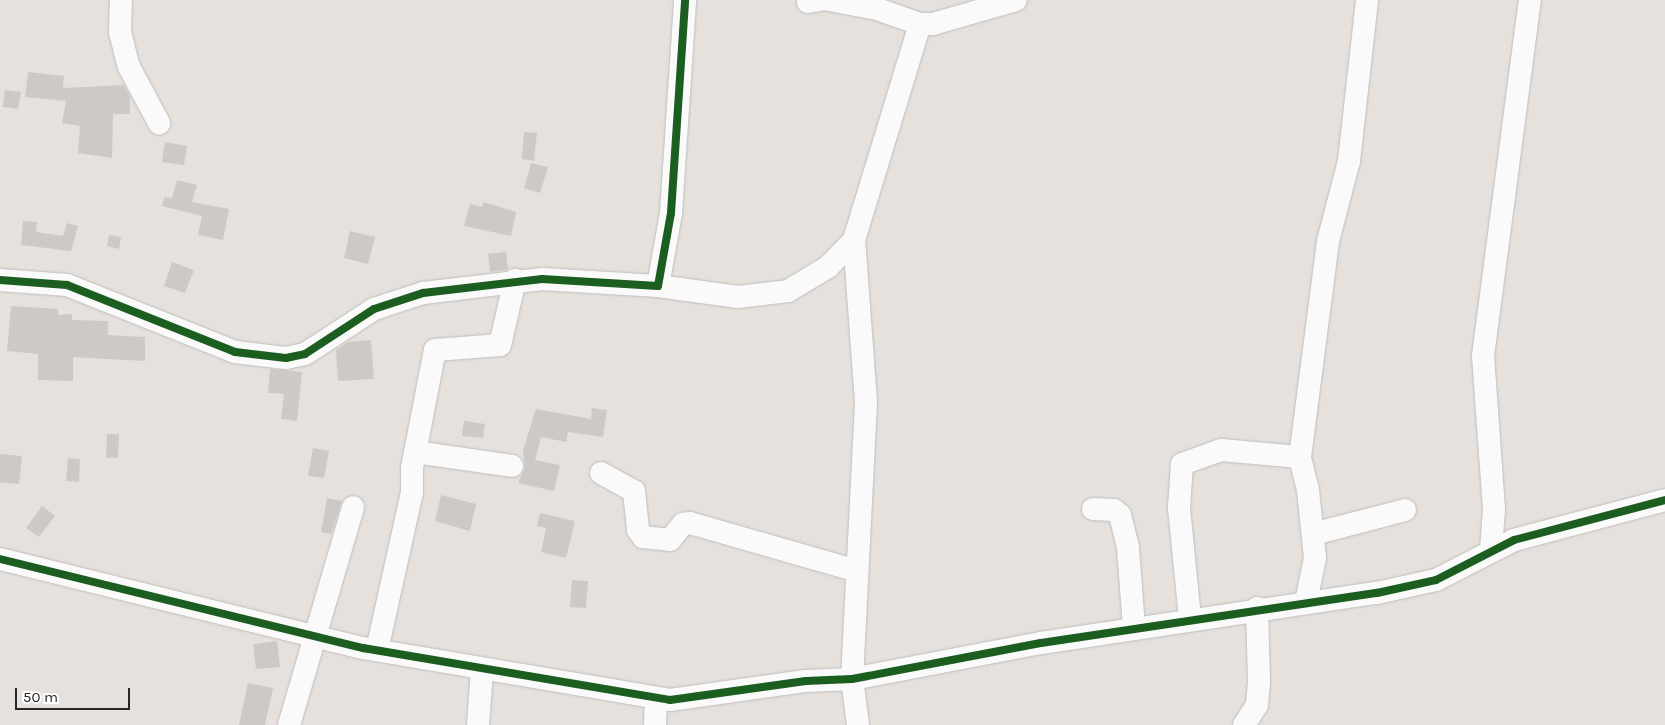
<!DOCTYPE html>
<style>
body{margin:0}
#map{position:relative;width:1665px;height:725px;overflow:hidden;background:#e6e1dc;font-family:Karla,sans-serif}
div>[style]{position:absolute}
.building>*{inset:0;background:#cdcac6}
.roads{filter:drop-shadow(0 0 1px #bfbdbe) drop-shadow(0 0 1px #bfbdbe)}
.minor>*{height:22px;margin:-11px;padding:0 11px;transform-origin:11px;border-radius:11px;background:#fbfafa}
.cycleway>*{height:8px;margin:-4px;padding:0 4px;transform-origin:4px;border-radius:4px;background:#1b5e20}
span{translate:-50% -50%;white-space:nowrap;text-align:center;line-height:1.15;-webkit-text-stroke:5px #fff;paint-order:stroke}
.scale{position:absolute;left:15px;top:688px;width:115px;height:22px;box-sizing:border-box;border:2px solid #272727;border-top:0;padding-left:6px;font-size:15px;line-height:18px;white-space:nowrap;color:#272727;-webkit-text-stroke:4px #fff;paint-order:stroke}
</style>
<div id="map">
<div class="building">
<div style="clip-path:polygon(28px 72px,64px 76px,63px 88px,124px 85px,130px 97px,130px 114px,113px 114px,112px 158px,78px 153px,80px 126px,62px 123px,66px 101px,25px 97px)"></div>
<div style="clip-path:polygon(5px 90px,21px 92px,18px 109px,3px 107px)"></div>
<div style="clip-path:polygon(524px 132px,537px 133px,534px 161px,522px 159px)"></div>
<div style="clip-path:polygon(165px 142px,187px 146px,184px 165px,162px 162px)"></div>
<div style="clip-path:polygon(531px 163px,548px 167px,540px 193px,524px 188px)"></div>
<div style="clip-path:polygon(177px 180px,197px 185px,192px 202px,229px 209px,223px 240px,198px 235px,202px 216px,162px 206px,164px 197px,172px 198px)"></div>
<div style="clip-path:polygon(484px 202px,516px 212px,511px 236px,464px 226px,470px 204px,482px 207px)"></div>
<div style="clip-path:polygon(23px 221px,37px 222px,36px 232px,63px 236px,67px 223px,78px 226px,71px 251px,21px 245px)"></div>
<div style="clip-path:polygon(350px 231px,375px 237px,368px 264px,344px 258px)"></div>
<div style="clip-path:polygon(109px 235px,121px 237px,119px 249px,107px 246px)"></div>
<div style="clip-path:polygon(506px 252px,508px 269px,490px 272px,488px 254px)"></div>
<div style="clip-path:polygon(172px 262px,194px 270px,185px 293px,164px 286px)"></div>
<div style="clip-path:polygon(11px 306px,58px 309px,58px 315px,72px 314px,72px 320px,108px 321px,108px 335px,145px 337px,145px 361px,73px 357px,73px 381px,38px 380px,38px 354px,7px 351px)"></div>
<div style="clip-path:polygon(371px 340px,374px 379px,338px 381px,336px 350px,348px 342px)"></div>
<div style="clip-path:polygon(270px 369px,302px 372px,297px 421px,281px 419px,284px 394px,268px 393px)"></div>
<div style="clip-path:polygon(592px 408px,607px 410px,603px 437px,568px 432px,566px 442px,541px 437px,535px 460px,560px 465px,554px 491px,518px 483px,525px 468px,523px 450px,536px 409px,591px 419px)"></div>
<div style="clip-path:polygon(464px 421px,485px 424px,483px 438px,462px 436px)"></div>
<div style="clip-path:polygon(107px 434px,119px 434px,118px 458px,106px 458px)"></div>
<div style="clip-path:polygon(313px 448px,329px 451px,324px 478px,308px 476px)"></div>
<div style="clip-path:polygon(0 454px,22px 456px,19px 484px,0 482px)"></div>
<div style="clip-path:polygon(68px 458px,80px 459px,79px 482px,66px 481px)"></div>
<div style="clip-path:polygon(441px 495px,476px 504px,470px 531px,435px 521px)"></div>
<div style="clip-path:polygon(327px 498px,342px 501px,331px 534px,321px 532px)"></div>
<div style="clip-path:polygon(42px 506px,55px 516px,39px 537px,26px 528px)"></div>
<div style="clip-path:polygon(540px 513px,575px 521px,566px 558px,541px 552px,546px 528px,537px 526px)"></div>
<div style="clip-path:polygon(572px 580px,588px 581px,586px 608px,570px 607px)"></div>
<div style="clip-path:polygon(277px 641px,280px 667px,256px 669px,253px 644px)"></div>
<div style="clip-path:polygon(248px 683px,273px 688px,265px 725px,239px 725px)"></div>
</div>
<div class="roads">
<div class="minor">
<div style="left:121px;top:0;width:32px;rotate:92deg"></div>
<div style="left:120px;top:32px;width:36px;rotate:76deg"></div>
<div style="left:129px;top:67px;width:64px;rotate:61.8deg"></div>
<div style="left:829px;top:0;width:49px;rotate:10.6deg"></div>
<div style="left:877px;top:9px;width:46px;rotate:19.2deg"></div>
<div style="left:808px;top:2px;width:11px;rotate:-10deg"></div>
<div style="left:0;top:280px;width:67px;rotate:4.3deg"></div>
<div style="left:67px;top:285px;width:181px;rotate:21.7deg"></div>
<div style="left:235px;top:352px;width:51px;rotate:6.7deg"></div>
<div style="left:286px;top:358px;width:19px;rotate:-12deg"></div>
<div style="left:305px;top:354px;width:82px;rotate:-33.1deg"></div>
<div style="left:374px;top:309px;width:52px;rotate:-18.1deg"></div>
<div style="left:423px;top:293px;width:120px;rotate:-6.7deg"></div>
<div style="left:542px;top:279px;width:116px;rotate:3.5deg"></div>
<div style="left:658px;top:286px;width:74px;rotate:-79.9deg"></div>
<div style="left:671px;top:213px;width:213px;rotate:-86.2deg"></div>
<div style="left:658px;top:286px;width:81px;rotate:7.8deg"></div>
<div style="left:738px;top:297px;width:50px;rotate:-6.8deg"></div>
<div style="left:788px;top:291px;width:47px;rotate:-31deg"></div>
<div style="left:828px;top:267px;width:37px;rotate:-46deg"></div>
<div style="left:415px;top:452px;width:98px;rotate:8.2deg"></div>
<div style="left:601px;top:473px;width:38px;rotate:29deg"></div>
<div style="left:634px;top:491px;width:39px;rotate:84deg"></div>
<div style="left:638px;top:530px;width:9px;rotate:54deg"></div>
<div style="left:643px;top:537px;width:27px;rotate:6deg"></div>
<div style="left:670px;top:540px;width:21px;rotate:-51deg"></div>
<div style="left:683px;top:524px;width:7px;rotate:-8deg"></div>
<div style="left:690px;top:523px;width:174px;rotate:16deg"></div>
<div style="left:1093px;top:509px;width:21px;rotate:3deg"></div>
<div style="left:1114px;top:510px;width:8px;rotate:40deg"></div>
<div style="left:1120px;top:515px;width:34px;rotate:76deg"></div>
<div style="left:1128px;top:548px;width:79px;rotate:85.7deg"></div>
<div style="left:1313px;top:534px;width:95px;rotate:-14.6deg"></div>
<div style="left:1491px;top:550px;width:41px;rotate:-85.8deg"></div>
<div style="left:1494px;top:509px;width:153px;rotate:-94.1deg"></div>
<div style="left:1483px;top:356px;width:359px;rotate:-82.5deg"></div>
<div style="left:0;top:559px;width:374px;rotate:13.8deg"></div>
<div style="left:363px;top:648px;width:311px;rotate:9.6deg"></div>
<div style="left:670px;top:700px;width:137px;rotate:-8deg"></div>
<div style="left:806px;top:681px;width:46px;rotate:-2.5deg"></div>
<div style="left:852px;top:679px;width:192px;rotate:-10.8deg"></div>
<div style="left:1041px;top:643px;width:340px;rotate:-8.5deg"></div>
<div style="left:1377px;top:593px;width:60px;rotate:-12.4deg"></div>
<div style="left:1436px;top:580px;width:88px;rotate:-27.1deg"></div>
<div style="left:1514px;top:540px;width:156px;rotate:-14.8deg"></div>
<div style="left:1306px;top:602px;width:45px;rotate:-78.4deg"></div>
<div style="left:1315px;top:558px;width:68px;rotate:-95.9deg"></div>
<div style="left:1308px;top:490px;width:34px;rotate:-104deg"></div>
<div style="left:1300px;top:457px;width:218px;rotate:-82.6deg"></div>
<div style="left:1328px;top:241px;width:83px;rotate:-75.3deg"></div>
<div style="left:1349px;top:161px;width:162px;rotate:-83.6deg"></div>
<div style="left:1190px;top:618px;width:112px;rotate:-95.7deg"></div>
<div style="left:1179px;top:507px;width:43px;rotate:-86deg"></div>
<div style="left:1182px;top:464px;width:41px;rotate:-19.7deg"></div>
<div style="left:1221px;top:450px;width:79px;rotate:5.1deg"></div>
<div style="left:377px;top:650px;width:162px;rotate:-77.5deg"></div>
<div style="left:412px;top:492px;width:24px;rotate:-90deg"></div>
<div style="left:412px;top:468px;width:120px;rotate:-79deg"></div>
<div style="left:435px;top:350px;width:65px;rotate:-4.4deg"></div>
<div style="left:500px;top:345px;width:67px;rotate:-77deg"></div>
<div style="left:289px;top:725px;width:227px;rotate:-73.6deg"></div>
<div style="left:478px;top:725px;width:55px;rotate:-85.8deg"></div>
<div style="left:655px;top:725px;width:27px;rotate:-88deg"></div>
<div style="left:858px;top:725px;width:46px;rotate:-97.4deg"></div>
<div style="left:852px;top:679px;width:277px;rotate:-87.1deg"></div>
<div style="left:866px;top:402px;width:162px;rotate:-94.2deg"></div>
<div style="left:854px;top:240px;width:226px;rotate:-73deg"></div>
<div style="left:920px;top:24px;width:13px"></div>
<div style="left:933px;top:24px;width:86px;rotate:-16.1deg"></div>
<div style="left:1244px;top:725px;width:24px;rotate:-57deg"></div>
<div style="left:1257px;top:705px;width:23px;rotate:-85deg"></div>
<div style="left:1259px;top:682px;width:74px;rotate:-91.5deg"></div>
</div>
</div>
<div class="cycleway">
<div style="left:0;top:280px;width:67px;rotate:4.3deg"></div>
<div style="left:67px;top:285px;width:181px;rotate:21.7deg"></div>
<div style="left:235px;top:352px;width:51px;rotate:6.7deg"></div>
<div style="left:286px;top:358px;width:19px;rotate:-12deg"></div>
<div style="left:305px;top:354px;width:82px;rotate:-33.1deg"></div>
<div style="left:374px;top:309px;width:52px;rotate:-18.1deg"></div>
<div style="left:423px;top:293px;width:120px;rotate:-6.7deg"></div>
<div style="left:542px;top:279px;width:116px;rotate:3.5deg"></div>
<div style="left:658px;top:286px;width:74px;rotate:-79.9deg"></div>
<div style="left:671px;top:213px;width:213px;rotate:-86.2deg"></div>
<div style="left:0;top:559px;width:374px;rotate:13.8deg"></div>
<div style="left:363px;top:648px;width:311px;rotate:9.6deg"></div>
<div style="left:670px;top:700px;width:137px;rotate:-8deg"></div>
<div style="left:806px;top:681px;width:46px;rotate:-2.5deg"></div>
<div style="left:852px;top:679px;width:192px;rotate:-10.8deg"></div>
<div style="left:1041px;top:643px;width:340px;rotate:-8.5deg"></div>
<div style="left:1377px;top:593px;width:60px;rotate:-12.4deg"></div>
<div style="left:1436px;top:580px;width:88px;rotate:-27.1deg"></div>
<div style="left:1514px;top:540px;width:156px;rotate:-14.8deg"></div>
</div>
<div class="scale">50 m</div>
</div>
